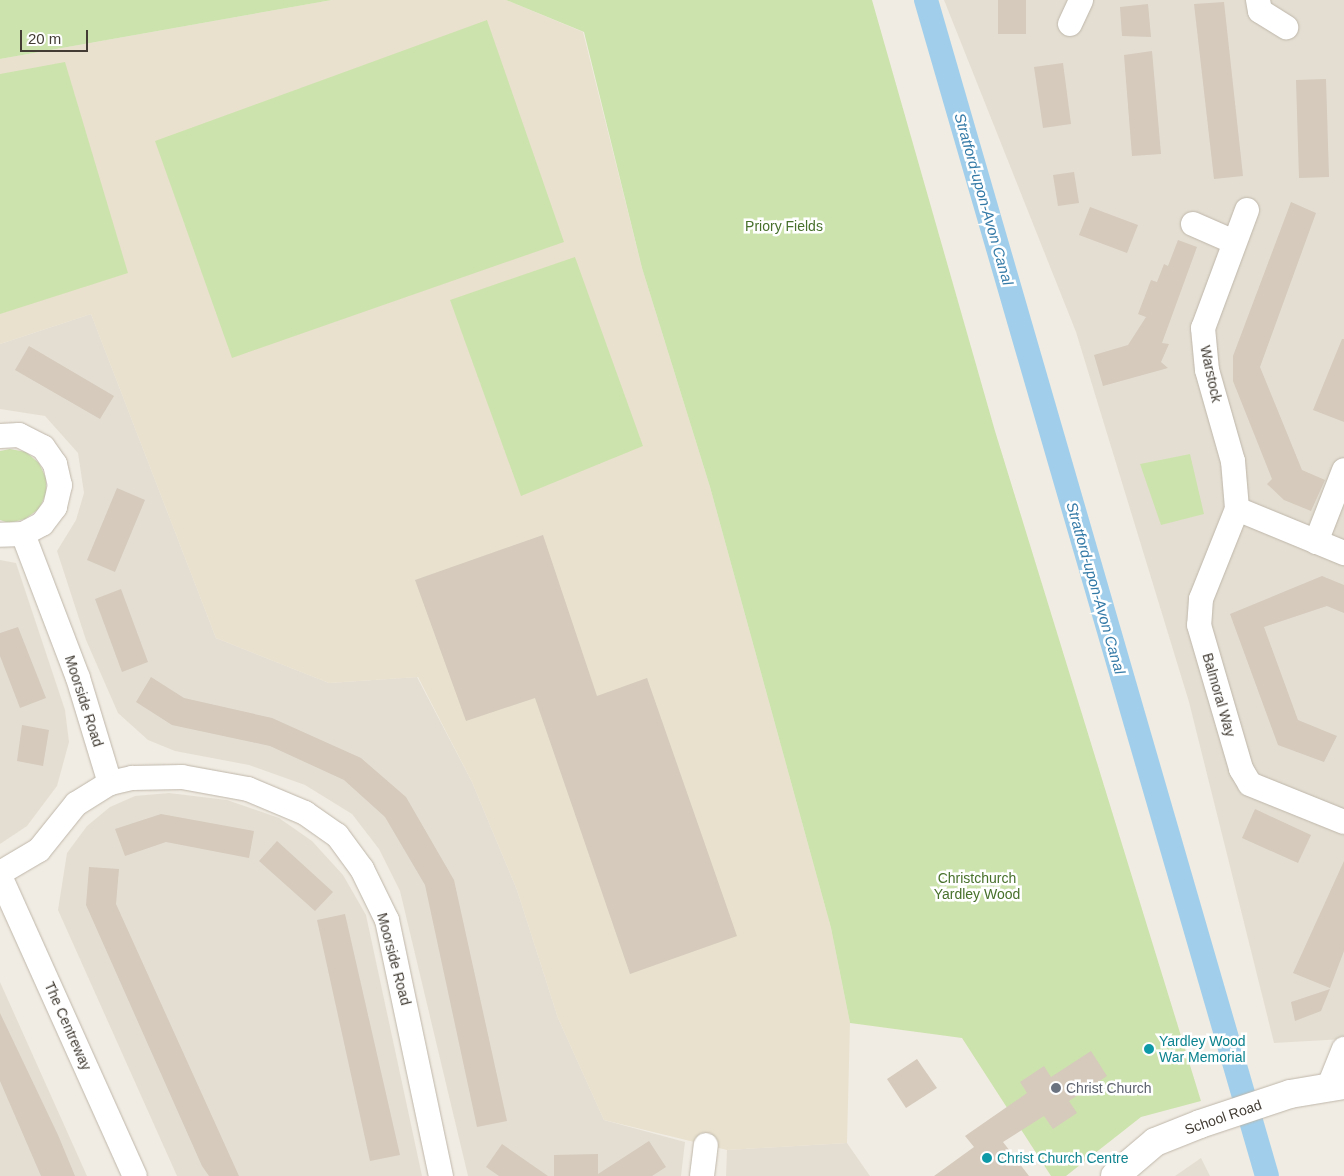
<!DOCTYPE html>
<style>
body{margin:0}
#map{position:relative;width:1344px;height:1176px;overflow:hidden;background:#f1ece3;font-family:Arial,sans-serif}
div>[style]{position:absolute}
.residential>*{inset:0;background:#e4ded2}
.education>*{inset:0;background:#e9e1ce}
.green>*{inset:0;background:#cde3ad}
.canal>*{height:24px;margin:-12px;padding:0 12px;transform-origin:12px;border-radius:12px;background:#a1cfeb}
.building>*{inset:0;background:#d5cabc}
.roads{filter:drop-shadow(0 0 1px #beb6aa) drop-shadow(0 0 1px #beb6aa)}
.minor>*{height:24px;margin:-12px;padding:0 12px;transform-origin:12px;border-radius:12px;background:#fff}
.tertiary>*{height:28px;margin:-14px;padding:0 14px;transform-origin:14px;border-radius:14px;background:#fff}
.dots>*{width:14px;height:14px;translate:-50% -50%;box-sizing:border-box;border:2px solid #fff;border-radius:50%}
span{translate:-50% -50%;white-space:nowrap;text-align:center;line-height:1.15;-webkit-text-stroke:5px #fff;paint-order:stroke}
.park-label{font-size:14px;color:#47702b}
.street-label{font-size:14px;color:#423c34}
.culture-label{font-size:14px;color:#0d838f}
.left{translate:0 -50%;text-align:left}
.worship-label{font-size:14px;color:#5b616d}
.water-label{font-size:15px;color:#347aa7;font-style:italic}
.scale{position:absolute;left:20px;top:30px;width:68px;height:22px;box-sizing:border-box;border:2px solid #423c34;border-top:0;padding-left:6px;font-size:15px;line-height:18px;white-space:nowrap;color:#423c34;-webkit-text-stroke:4px #fff;paint-order:stroke}
</style>
<div id="map">
<div class="residential">
<div style="clip-path:polygon(944px 0,1344px 0,1344px 1039px,1274px 1043px,1189px 702px,1076px 332px)"></div>
<div style="clip-path:polygon(91px 314px,216px 638px,329px 683px,417px 677px,472px 782px,517px 890px,558px 1018px,604px 1120px,685px 1142px,681px 1176px,468px 1176px,400px 891px,379px 849px,352px 814px,305px 785px,249px 765px,175px 751px,148px 740px,118px 713px,86px 640px,57px 551px,76px 520px,84px 493px,78px 453px,45px 416px,0 409px,0 344px)"></div>
<div style="clip-path:polygon(0 560px,16px 563px,65px 710px,69px 742px,57px 786px,27px 826px,0 844px)"></div>
<div style="clip-path:polygon(169px 793px,227px 800px,279px 818px,312px 841px,343px 875px,366px 915px,422px 1176px,177px 1176px,58px 910px,67px 853px,87px 826px,110px 807px,135px 796px)"></div>
<div style="clip-path:polygon(0 982px,87px 1176px,0 1176px)"></div>
<div style="clip-path:polygon(847px 1143px,870px 1176px,726px 1176px,727px 1150px)"></div>
<div style="clip-path:polygon(1201px 1158px,1210px 1176px,1175px 1176px)"></div>
</div>
<div class="education">
<div style="clip-path:polygon(332px 0,506px 0,583px 32px,642px 268px,710px 487px,831px 928px,850px 1023px,847px 1143px,727px 1150px,604px 1120px,558px 1018px,517px 890px,472px 782px,418px 677px,329px 683px,216px 638px,91px 314px,0 344px,0 59px)"></div>
</div>
<div class="green">
<div style="clip-path:polygon(0 0,332px 0,0 59px)"></div>
<div style="clip-path:polygon(506px 0,872px 0,995px 431px,1201px 1101px,1141px 1117px,1066px 1176px,1051px 1176px,962px 1038px,850px 1023px,831px 928px,710px 487px,642px 268px,584px 32px)"></div>
<div style="clip-path:polygon(487px 20px,564px 242px,232px 358px,155px 141px)"></div>
<div style="clip-path:polygon(65px 62px,128px 273px,0 314px,0 74px)"></div>
<div style="clip-path:polygon(575px 257px,643px 446px,521px 496px,450px 300px)"></div>
<div style="clip-path:polygon(10px 449px,26px 452px,39px 463px,46px 478px,46px 494px,39px 509px,25px 519px,9px 523px,0 520px,0 451px)"></div>
<div style="clip-path:polygon(1190px 454px,1204px 514px,1161px 525px,1140px 464px)"></div>
</div>
<div class="canal">
<div style="left:926px;top:0;width:1224px;rotate:73.83deg"></div>
</div>
<div class="building">
<div style="clip-path:polygon(998px 0,1026px 0,1026px 34px,998px 34px)"></div>
<div style="clip-path:polygon(1224px 2px,1243px 176px,1214px 179px,1194px 4px)"></div>
<div style="clip-path:polygon(1148px 4px,1151px 37px,1122px 36px,1120px 7px)"></div>
<div style="clip-path:polygon(1152px 51px,1161px 154px,1132px 156px,1124px 55px)"></div>
<div style="clip-path:polygon(1063px 63px,1071px 124px,1043px 128px,1034px 67px)"></div>
<div style="clip-path:polygon(1326px 79px,1329px 177px,1299px 178px,1296px 80px)"></div>
<div style="clip-path:polygon(1074px 172px,1079px 203px,1058px 206px,1053px 175px)"></div>
<div style="clip-path:polygon(1291px 202px,1316px 213px,1260px 367px,1302px 470px,1325px 480px,1311px 511px,1284px 500px,1267px 484px,1272px 479px,1233px 381px,1233px 356px)"></div>
<div style="clip-path:polygon(1090px 207px,1138px 225px,1127px 253px,1079px 235px)"></div>
<div style="clip-path:polygon(1178px 240px,1197px 247px,1162px 343px,1169px 344px,1161px 362px,1168px 368px,1103px 386px,1094px 355px,1128px 345px,1146px 317px,1138px 314px,1151px 280px,1157px 282px,1164px 264px,1168px 266px)"></div>
<div style="clip-path:polygon(1342px 339px,1344px 339px,1344px 422px,1313px 410px)"></div>
<div style="clip-path:polygon(29px 346px,114px 396px,100px 419px,15px 370px)"></div>
<div style="clip-path:polygon(117px 488px,145px 500px,115px 572px,87px 560px)"></div>
<div style="clip-path:polygon(543px 535px,597px 696px,647px 678px,737px 936px,630px 974px,535px 698px,466px 721px,415px 580px)"></div>
<div style="clip-path:polygon(1322px 576px,1344px 585px,1344px 613px,1327px 606px,1264px 627px,1298px 720px,1337px 736px,1324px 762px,1278px 745px,1230px 614px)"></div>
<div style="clip-path:polygon(121px 589px,148px 662px,122px 672px,95px 599px)"></div>
<div style="clip-path:polygon(18px 627px,46px 698px,20px 708px,0 656px,0 633px)"></div>
<div style="clip-path:polygon(151px 677px,184px 698px,272px 718px,361px 758px,406px 797px,454px 880px,507px 1121px,477px 1127px,425px 885px,385px 817px,344px 780px,270px 746px,172px 725px,136px 702px)"></div>
<div style="clip-path:polygon(22px 725px,49px 730px,43px 766px,17px 761px)"></div>
<div style="clip-path:polygon(1255px 809px,1311px 835px,1298px 863px,1242px 838px)"></div>
<div style="clip-path:polygon(161px 814px,254px 831px,249px 858px,166px 842px,125px 856px,115px 829px)"></div>
<div style="clip-path:polygon(277px 841px,333px 892px,315px 911px,259px 861px)"></div>
<div style="clip-path:polygon(1344px 861px,1344px 951px,1330px 988px,1293px 973px)"></div>
<div style="clip-path:polygon(89px 867px,119px 869px,116px 904px,239px 1176px,209px 1176px,202px 1166px,86px 905px)"></div>
<div style="clip-path:polygon(345px 914px,400px 1155px,370px 1161px,317px 920px)"></div>
<div style="clip-path:polygon(1330px 989px,1321px 1011px,1295px 1021px,1291px 1002px)"></div>
<div style="clip-path:polygon(0 1013px,58px 1135px,75px 1176px,41px 1176px,0 1081px)"></div>
<div style="clip-path:polygon(1091px 1051px,1107px 1076px,1069px 1101px,1077px 1113px,1053px 1129px,1044px 1116px,1003px 1142px,1029px 1176px,934px 1176px,974px 1147px,965px 1136px,1027px 1093px,1020px 1082px,1044px 1066px,1051px 1077px)"></div>
<div style="clip-path:polygon(917px 1059px,937px 1088px,906px 1108px,887px 1079px)"></div>
<div style="clip-path:polygon(649px 1141px,666px 1167px,652px 1176px,554px 1176px,554px 1155px,598px 1154px,598px 1174px)"></div>
<div style="clip-path:polygon(502px 1144px,548px 1176px,499px 1176px,486px 1167px)"></div>
</div>
<div class="roads">
<div class="minor">
<div style="left:1258px;top:0;width:11px;rotate:80deg"></div>
<div style="left:1260px;top:11px;width:31px;rotate:32deg"></div>
<div style="left:1070px;top:24px;width:26px;rotate:-65deg"></div>
<div style="left:1247px;top:210px;width:126px;rotate:110.4deg"></div>
<div style="left:1203px;top:328px;width:42px;rotate:84.6deg"></div>
<div style="left:1207px;top:370px;width:95px;rotate:74.1deg"></div>
<div style="left:1233px;top:461px;width:48px;rotate:85.2deg"></div>
<div style="left:1237px;top:509px;width:97px;rotate:111.8deg"></div>
<div style="left:1201px;top:599px;width:26px;rotate:94deg"></div>
<div style="left:1199px;top:625px;width:150px;rotate:73.7deg"></div>
<div style="left:1241px;top:769px;width:17px;rotate:59deg"></div>
<div style="left:1250px;top:784px;width:101px;rotate:22deg"></div>
<div style="left:1193px;top:224px;width:43px;rotate:23.6deg"></div>
<div style="left:0;top:436px;width:19px;rotate:-3deg"></div>
<div style="left:19px;top:435px;width:27px;rotate:27deg"></div>
<div style="left:43px;top:447px;width:21px;rotate:55deg"></div>
<div style="left:55px;top:464px;width:22px;rotate:77deg"></div>
<div style="left:60px;top:485px;width:23px;rotate:103deg"></div>
<div style="left:55px;top:507px;width:21px;rotate:127deg"></div>
<div style="left:42px;top:524px;width:21px;rotate:152deg"></div>
<div style="left:23px;top:534px;width:23px;rotate:178deg"></div>
<div style="left:1237px;top:509px;width:116px;rotate:22.4deg"></div>
<div style="left:23px;top:534px;width:154px;rotate:69.1deg"></div>
<div style="left:78px;top:678px;width:110px;rotate:73.1deg"></div>
<div style="left:1316px;top:542px;width:77px;rotate:-68.7deg"></div>
<div style="left:0;top:873px;width:45px;rotate:-30.5deg"></div>
<div style="left:39px;top:850px;width:59px;rotate:-51.2deg"></div>
<div style="left:76px;top:804px;width:40px;rotate:-32deg"></div>
<div style="left:110px;top:783px;width:23px;rotate:-13deg"></div>
<div style="left:132px;top:778px;width:50px;rotate:-1.1deg"></div>
<div style="left:182px;top:777px;width:67px;rotate:10.3deg"></div>
<div style="left:248px;top:789px;width:62px;rotate:22.8deg"></div>
<div style="left:305px;top:813px;width:39px;rotate:35deg"></div>
<div style="left:337px;top:835px;width:42px;rotate:53.7deg"></div>
<div style="left:362px;top:869px;width:57px;rotate:63.9deg"></div>
<div style="left:387px;top:920px;width:262px;rotate:78.1deg"></div>
<div style="left:0;top:876px;width:329px;rotate:65.8deg"></div>
<div style="left:1329px;top:1086px;width:40px;rotate:-68deg"></div>
<div style="left:702px;top:1176px;width:31px;rotate:-83deg"></div>
</div>
<div class="tertiary">
<div style="left:1115px;top:1176px;width:52px;rotate:-40.4deg"></div>
<div style="left:1155px;top:1142px;width:48px;rotate:-21.8deg"></div>
<div style="left:1200px;top:1124px;width:95px;rotate:-18.4deg"></div>
<div style="left:1290px;top:1094px;width:55px;rotate:-9.5deg"></div>
</div>
</div>
<div class="dots">
<div style="left:1149px;top:1049px;background:#0f9aa8"></div>
<div style="left:1056px;top:1088px;background:#6b7280"></div>
<div style="left:987px;top:1158px;background:#0f9aa8"></div>
</div>
<div class="park-label">
<span style="left:784px;top:226px">Priory Fields</span>
<span style="left:977px;top:886px">Christchurch<br>Yardley Wood</span>
</div>
<div class="street-label">
<span style="left:1211px;top:374px;rotate:78deg">Warstock</span>
<span style="left:1219px;top:695px;rotate:74deg">Balmoral Way</span>
<span style="left:84px;top:701px;rotate:72deg">Moorside Road</span>
<span style="left:394px;top:959px;rotate:75deg">Moorside Road</span>
<span style="left:68px;top:1026px;rotate:66deg">The Centreway</span>
<span style="left:1223px;top:1117px;rotate:-19deg">School Road</span>
</div>
<div class="culture-label">
<span class="left" style="left:1159px;top:1049px">Yardley Wood<br>War Memorial</span>
<span class="left" style="left:997px;top:1158px">Christ Church Centre</span>
</div>
<div class="worship-label">
<span class="left" style="left:1066px;top:1088px">Christ Church</span>
</div>
<div class="water-label">
<span style="left:984px;top:199px;rotate:74deg">Stratford-upon-Avon Canal</span>
<span style="left:1096px;top:588px;rotate:74deg">Stratford-upon-Avon Canal</span>
</div>
<div class="scale">20 m</div>
</div>
